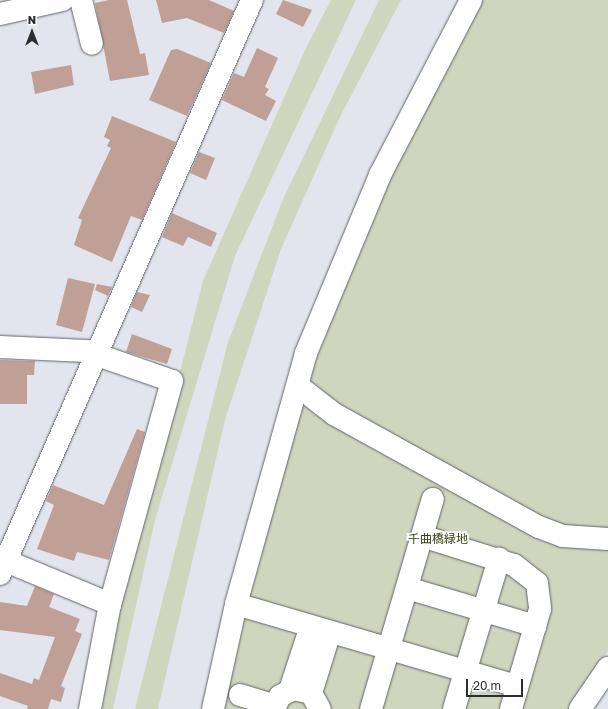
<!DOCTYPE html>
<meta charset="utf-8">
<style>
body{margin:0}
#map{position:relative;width:608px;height:709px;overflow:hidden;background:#e2e5ed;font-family:"Golos Text","Noto Sans JP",sans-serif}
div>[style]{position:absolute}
.green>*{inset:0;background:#d0d6bd}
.building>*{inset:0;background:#c09f96}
.roads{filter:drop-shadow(0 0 1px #60636a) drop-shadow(0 0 1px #60636a)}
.minor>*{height:22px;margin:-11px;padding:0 11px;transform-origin:11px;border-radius:11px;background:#fff}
span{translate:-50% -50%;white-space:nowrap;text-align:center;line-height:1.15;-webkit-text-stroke:3.5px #fff;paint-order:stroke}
.park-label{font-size:12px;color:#373f0d}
.north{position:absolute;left:12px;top:12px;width:40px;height:40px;-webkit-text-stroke:3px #fff;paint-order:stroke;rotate:0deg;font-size:11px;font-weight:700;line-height:16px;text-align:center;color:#2c2d30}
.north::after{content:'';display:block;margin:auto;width:14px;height:18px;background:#2c2d30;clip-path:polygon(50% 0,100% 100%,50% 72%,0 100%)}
.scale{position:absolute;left:466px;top:679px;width:57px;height:18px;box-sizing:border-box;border:2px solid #2c2d30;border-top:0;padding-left:5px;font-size:12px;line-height:14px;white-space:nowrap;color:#2c2d30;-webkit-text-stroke:3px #fff;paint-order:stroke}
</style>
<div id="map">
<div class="green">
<div style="clip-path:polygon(331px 0,356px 0,235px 256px,155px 520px,113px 709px,95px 709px,203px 281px,305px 50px)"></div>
<div style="clip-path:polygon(379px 0,401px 0,340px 117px,281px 249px,225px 420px,158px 709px,135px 709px,228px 342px,283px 199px)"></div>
<div style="clip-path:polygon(478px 0,608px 0,608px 651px,570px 709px,220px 709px,315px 348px,364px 228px)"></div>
</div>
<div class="building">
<div style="clip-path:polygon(109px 0,127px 0,140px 54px,145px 53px,149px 75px,110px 81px,95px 3px)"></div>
<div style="clip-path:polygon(156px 0,209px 0,234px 11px,224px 33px,187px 18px,162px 23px)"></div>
<div style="clip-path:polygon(283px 0,312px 10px,303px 27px,276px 14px)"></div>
<div style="clip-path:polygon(257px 48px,278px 58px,265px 87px,269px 89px,265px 95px,276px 101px,266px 121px,222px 100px,234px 73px,244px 77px)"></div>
<div style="clip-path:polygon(177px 49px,211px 63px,187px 116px,149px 100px,171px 50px)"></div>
<div style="clip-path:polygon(71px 65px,74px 85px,35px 94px,31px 72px)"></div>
<div style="clip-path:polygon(112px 116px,176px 142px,142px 220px,131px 216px,112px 262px,74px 245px,82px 220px,78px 218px,111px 148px,107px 146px,110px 140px,104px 137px)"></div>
<div style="clip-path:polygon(199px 152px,215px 158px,206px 180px,190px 173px)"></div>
<div style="clip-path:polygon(172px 213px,217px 233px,211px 247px,188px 237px,183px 246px,162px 237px)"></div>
<div style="clip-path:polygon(68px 278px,95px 284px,82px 332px,56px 325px)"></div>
<div style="clip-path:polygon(97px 284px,112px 287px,108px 296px,95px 290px)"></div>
<div style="clip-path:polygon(137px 292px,150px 295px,142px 312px,131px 307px)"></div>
<div style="clip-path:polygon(132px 334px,172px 349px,167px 364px,126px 352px)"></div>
<div style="clip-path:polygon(0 360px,35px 361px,34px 375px,27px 375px,27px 404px,0 404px)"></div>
<div style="clip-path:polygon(137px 429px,145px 432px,109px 560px,77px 552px,74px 561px,37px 549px,54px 505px,46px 501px,53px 485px,104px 505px)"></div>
<div style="clip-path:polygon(35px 586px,54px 594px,49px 607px,80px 619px,75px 631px,82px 634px,61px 686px,65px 688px,61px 702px,51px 699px,48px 709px,27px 709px,28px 706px,0 696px,0 673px,32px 684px,34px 678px,39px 680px,55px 637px,0 630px,0 602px,27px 606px)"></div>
</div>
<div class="roads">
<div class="minor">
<div style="left:81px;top:0;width:45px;rotate:76deg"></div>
<div style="left:0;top:14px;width:64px;rotate:-12.7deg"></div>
<div style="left:0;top:347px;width:86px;rotate:2.7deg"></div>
<div style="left:86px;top:351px;width:91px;rotate:19.2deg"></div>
<div style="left:172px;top:381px;width:231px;rotate:105.5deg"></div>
<div style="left:110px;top:604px;width:107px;rotate:100.8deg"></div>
<div style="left:298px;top:386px;width:46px;rotate:37.9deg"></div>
<div style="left:334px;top:414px;width:234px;rotate:28.9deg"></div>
<div style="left:539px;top:527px;width:26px;rotate:21deg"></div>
<div style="left:563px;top:536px;width:45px;rotate:3.8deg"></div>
<div style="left:422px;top:536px;width:96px;rotate:17.5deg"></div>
<div style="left:514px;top:565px;width:29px;rotate:38deg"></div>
<div style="left:537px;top:583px;width:26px;rotate:83deg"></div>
<div style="left:540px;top:609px;width:104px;rotate:106.2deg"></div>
<div style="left:6px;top:561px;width:113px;rotate:22.5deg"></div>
<div style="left:0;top:574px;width:627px;rotate:-66.3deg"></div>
<div style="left:407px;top:588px;width:134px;rotate:16.5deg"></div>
<div style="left:236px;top:604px;width:293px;rotate:16.3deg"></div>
<div style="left:290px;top:690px;width:67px;rotate:-71.8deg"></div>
<div style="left:311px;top:693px;width:64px;rotate:-72.7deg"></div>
<div style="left:240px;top:695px;width:37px;rotate:17deg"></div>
<div style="left:213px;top:709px;width:107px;rotate:-77.6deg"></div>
<div style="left:236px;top:604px;width:261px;rotate:-74.4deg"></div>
<div style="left:306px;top:353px;width:193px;rotate:-67.4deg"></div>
<div style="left:380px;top:175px;width:197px;rotate:-62.5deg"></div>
<div style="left:274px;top:709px;width:14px;rotate:-65deg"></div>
<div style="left:280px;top:696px;width:16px;rotate:-27deg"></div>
<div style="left:294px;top:689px;width:17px;rotate:13deg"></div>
<div style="left:311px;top:693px;width:18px;rotate:61deg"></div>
<div style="left:371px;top:709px;width:219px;rotate:-73.6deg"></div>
<div style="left:454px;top:709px;width:157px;rotate:-73.3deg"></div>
<div style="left:580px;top:709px;width:50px;rotate:-55.7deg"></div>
</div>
</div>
<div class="park-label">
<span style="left:438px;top:539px">千曲橋緑地</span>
</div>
<div class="north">N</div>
<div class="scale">20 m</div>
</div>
